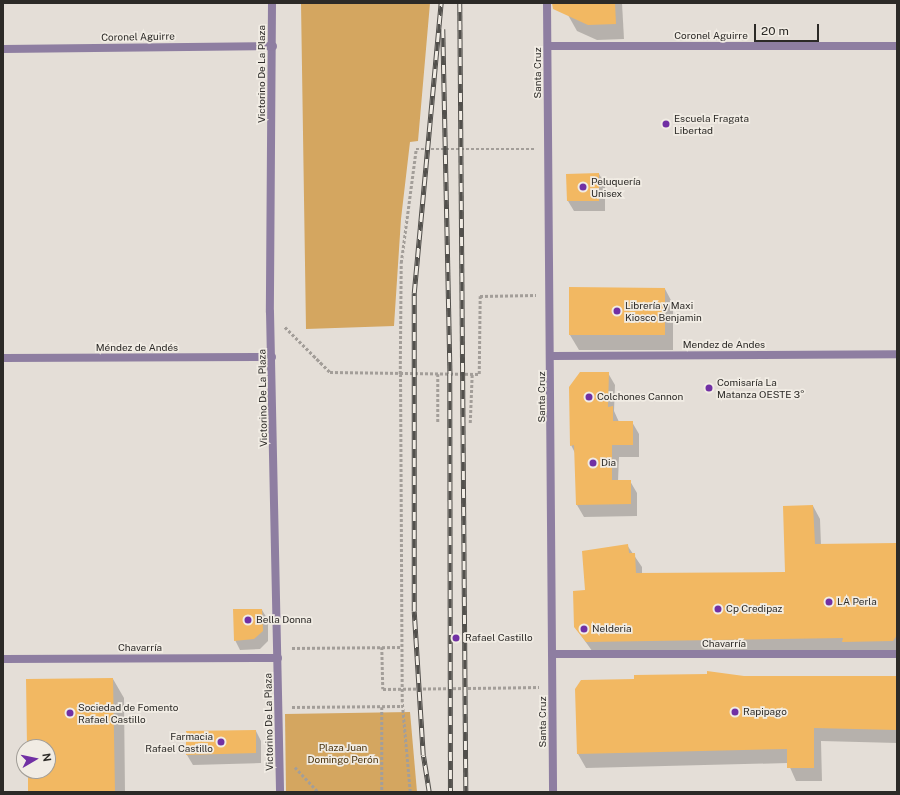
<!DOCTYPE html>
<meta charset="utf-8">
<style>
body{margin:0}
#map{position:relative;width:900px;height:795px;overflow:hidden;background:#e4ded7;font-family:"Public Sans",sans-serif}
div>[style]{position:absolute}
.green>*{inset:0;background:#d4a660}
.shadow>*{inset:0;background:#0003}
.building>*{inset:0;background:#f2b862}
.path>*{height:2.5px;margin-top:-1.25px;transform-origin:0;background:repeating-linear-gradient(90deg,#a39e99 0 3px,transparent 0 5px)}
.minor>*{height:8px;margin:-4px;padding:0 4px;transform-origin:4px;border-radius:4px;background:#8e7ea1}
.rail>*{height:4.5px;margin-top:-2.25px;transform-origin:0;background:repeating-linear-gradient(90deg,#f1ece4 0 9px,#52504c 0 18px);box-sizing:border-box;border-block:1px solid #52504c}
.dots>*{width:11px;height:11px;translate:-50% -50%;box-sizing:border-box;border:2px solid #f1ece4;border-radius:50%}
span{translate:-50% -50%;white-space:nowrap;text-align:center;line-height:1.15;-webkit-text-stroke:3.5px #f1ece4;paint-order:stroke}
.street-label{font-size:10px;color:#2c2a27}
.poi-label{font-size:10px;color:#2c2a27}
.left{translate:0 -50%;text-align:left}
.right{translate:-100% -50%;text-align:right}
.park-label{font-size:10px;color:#49320c}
.frame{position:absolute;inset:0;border:4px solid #2c2a27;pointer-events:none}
.north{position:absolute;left:16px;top:739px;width:40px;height:40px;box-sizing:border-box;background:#f1ece4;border:1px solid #a29e98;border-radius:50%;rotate:81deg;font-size:11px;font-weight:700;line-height:16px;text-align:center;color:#2c2a27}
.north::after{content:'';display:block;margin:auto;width:14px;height:18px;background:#7130a4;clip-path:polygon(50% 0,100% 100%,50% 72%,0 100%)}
.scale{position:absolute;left:754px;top:24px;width:65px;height:18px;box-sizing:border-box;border:2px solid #2c2a27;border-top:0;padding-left:5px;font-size:12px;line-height:14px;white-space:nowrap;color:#2c2a27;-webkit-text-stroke:3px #f1ece4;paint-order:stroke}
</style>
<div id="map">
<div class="green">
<div style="clip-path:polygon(301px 3px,430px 3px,418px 141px,410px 142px,401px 219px,394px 326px,306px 329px)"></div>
<div style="clip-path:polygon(410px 712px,417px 792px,286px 792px,285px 714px)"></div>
</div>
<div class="shadow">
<div style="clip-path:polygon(567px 3px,622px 3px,624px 39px,597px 40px,577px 31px,568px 15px)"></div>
<div style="clip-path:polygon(599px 174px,605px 184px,605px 211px,574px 211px,568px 201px)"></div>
<div style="clip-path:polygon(665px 289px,673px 304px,673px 350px,579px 350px,570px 335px)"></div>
<div style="clip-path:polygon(608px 373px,615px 385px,614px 411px,619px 422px,632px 422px,639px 434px,639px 457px,619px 457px,618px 481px,630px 481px,637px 493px,637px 516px,584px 517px,577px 505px,575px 453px,571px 445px)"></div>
<div style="clip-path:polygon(813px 506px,820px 519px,821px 545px,897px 544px,897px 654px,595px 655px,575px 627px,586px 591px,627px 545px,642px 567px,642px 574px,786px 573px)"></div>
<div style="clip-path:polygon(262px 610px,268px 620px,268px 641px,260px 649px,240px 650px,235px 640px)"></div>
<div style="clip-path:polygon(744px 677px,897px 678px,897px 743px,821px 741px,822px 781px,796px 781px,788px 763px,586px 768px,578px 754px)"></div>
<div style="clip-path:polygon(113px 679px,124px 698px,125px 792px,29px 792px,28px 771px,48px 771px,48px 747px,28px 747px)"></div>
<div style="clip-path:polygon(256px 731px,261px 741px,261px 763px,193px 765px,187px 755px)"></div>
</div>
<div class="building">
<div style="clip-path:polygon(552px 3px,615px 3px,616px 24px,588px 25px,553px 9px)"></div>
<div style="clip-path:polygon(599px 173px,599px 201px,567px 201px,566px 174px)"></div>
<div style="clip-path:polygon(569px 287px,665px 288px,665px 335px,569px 335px)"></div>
<div style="clip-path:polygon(580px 372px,609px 372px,608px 407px,613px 406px,613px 421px,633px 421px,633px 445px,612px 445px,612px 480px,631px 480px,631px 504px,576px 505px,574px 445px,570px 446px,569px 387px)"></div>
<div style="clip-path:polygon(813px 505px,815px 544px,897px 543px,897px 635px,893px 641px,842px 642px,843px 638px,586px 642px,574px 627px,573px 591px,585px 590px,582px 551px,628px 544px,629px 553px,635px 553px,636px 573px,785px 572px,783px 506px)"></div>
<div style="clip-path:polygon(233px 609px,262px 609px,263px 631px,254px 639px,234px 641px)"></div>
<div style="clip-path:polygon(707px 671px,744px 676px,897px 676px,897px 730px,814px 728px,814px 768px,787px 768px,787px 749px,577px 754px,575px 689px,581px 680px,634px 679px,634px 675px,707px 674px)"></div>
<div style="clip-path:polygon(113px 678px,115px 792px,28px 792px,28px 771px,48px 771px,48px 747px,27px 747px,26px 679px)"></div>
<div style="clip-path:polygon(256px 730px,256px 753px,186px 755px,186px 731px)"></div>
</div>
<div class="path">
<div style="left:285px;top:327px;width:64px;rotate:45deg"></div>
<div style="left:330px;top:372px;width:149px;rotate:0.8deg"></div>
<div style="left:479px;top:374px;width:78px;rotate:-89.3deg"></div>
<div style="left:480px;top:296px;width:56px;rotate:-1deg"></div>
<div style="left:438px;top:374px;width:49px;rotate:90deg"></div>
<div style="left:470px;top:423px;width:49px;rotate:-87.7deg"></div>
<div style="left:382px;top:647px;width:42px;rotate:88.6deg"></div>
<div style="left:383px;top:689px;width:156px;rotate:-0.7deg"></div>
<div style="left:292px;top:648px;width:110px;rotate:-0.5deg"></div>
<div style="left:292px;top:707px;width:110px;rotate:-0.5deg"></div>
<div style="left:382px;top:707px;width:85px;rotate:90deg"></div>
<div style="left:295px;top:767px;width:34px;rotate:47deg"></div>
<div style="left:410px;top:792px;width:90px;rotate:-95.1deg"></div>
<div style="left:402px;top:702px;width:328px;rotate:-90.3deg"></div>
<div style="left:400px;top:374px;width:111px;rotate:-89.5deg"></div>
<div style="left:401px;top:263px;width:115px;rotate:-82.5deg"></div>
<div style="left:416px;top:149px;width:119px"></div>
</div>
<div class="minor">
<div style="left:272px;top:3px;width:309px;rotate:90.4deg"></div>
<div style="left:270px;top:312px;width:480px;rotate:88.8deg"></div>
<div style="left:547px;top:3px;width:789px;rotate:89.56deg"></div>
<div style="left:548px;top:46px;width:349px"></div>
<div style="left:3px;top:49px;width:270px;rotate:-0.6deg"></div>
<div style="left:552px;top:356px;width:345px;rotate:-0.3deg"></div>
<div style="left:3px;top:358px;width:269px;rotate:-0.2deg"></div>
<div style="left:552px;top:654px;width:345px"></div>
<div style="left:3px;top:659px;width:275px;rotate:-0.2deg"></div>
</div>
<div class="rail">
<div style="left:460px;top:3px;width:789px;rotate:89.56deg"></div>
<div style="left:443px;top:29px;width:345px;rotate:88.8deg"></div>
<div style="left:450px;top:374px;width:418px;rotate:89.9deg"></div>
<div style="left:429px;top:792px;width:37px;rotate:-99deg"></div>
<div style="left:423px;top:755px;width:144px;rotate:-93.6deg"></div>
<div style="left:414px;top:611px;width:318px;rotate:-90deg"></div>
<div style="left:414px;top:293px;width:291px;rotate:-84.7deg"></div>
</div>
<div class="dots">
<div style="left:666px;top:124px;background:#7130a4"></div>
<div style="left:583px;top:187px;background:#7130a4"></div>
<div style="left:617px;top:311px;background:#7130a4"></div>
<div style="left:709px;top:388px;background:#7130a4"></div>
<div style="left:589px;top:397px;background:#7130a4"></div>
<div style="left:593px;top:463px;background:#7130a4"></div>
<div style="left:829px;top:602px;background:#7130a4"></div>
<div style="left:718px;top:609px;background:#7130a4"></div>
<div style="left:248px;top:620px;background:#7130a4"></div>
<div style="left:584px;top:629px;background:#7130a4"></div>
<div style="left:456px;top:638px;background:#7130a4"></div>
<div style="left:735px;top:712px;background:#7130a4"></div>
<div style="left:70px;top:713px;background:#7130a4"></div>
<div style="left:221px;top:742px;background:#7130a4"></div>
</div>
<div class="street-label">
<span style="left:711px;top:36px">Coronel Aguirre</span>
<span style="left:138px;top:37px;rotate:-1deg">Coronel Aguirre</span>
<span style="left:538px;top:73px;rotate:-90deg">Santa Cruz</span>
<span style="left:262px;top:74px;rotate:-90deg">Victorino De La Plaza</span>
<span style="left:724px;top:345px">Mendez de Andes</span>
<span style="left:137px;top:348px">Méndez de Andés</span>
<span style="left:542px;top:397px;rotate:-90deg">Santa Cruz</span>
<span style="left:263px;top:398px;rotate:-91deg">Victorino De La Plaza</span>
<span style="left:724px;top:644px">Chavarría</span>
<span style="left:140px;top:648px">Chavarría</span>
<span style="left:269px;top:722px;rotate:-91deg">Victorino De La Plaza</span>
<span style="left:543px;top:722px;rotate:-90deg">Santa Cruz</span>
</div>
<div class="poi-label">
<span class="left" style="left:674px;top:124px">Escuela Fragata<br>Libertad</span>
<span class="left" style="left:591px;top:187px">Peluquería<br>Unisex</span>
<span class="left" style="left:625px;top:311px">Librería y Maxi<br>Kiosco Benjamin</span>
<span class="left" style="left:717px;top:388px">Comisaría La<br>Matanza OESTE 3°</span>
<span class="left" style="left:597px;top:397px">Colchones Cannon</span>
<span class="left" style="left:601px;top:463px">Dia</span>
<span class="left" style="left:837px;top:602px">LA Perla</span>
<span class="left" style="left:726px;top:609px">Cp Credipaz</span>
<span class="left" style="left:256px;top:620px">Bella Donna</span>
<span class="left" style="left:592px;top:629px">Nelderia</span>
<span class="left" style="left:465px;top:638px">Rafael Castillo</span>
<span class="left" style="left:78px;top:713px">Sociedad de Fomento<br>Rafael Castillo</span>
<span class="left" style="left:743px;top:712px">Rapipago</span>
<span class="right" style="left:213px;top:742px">Farmacia<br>Rafael Castillo</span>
</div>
<div class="park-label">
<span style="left:343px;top:753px">Plaza Juan<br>Domingo Perón</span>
</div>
<div class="frame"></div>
<div class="north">N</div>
<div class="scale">20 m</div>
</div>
